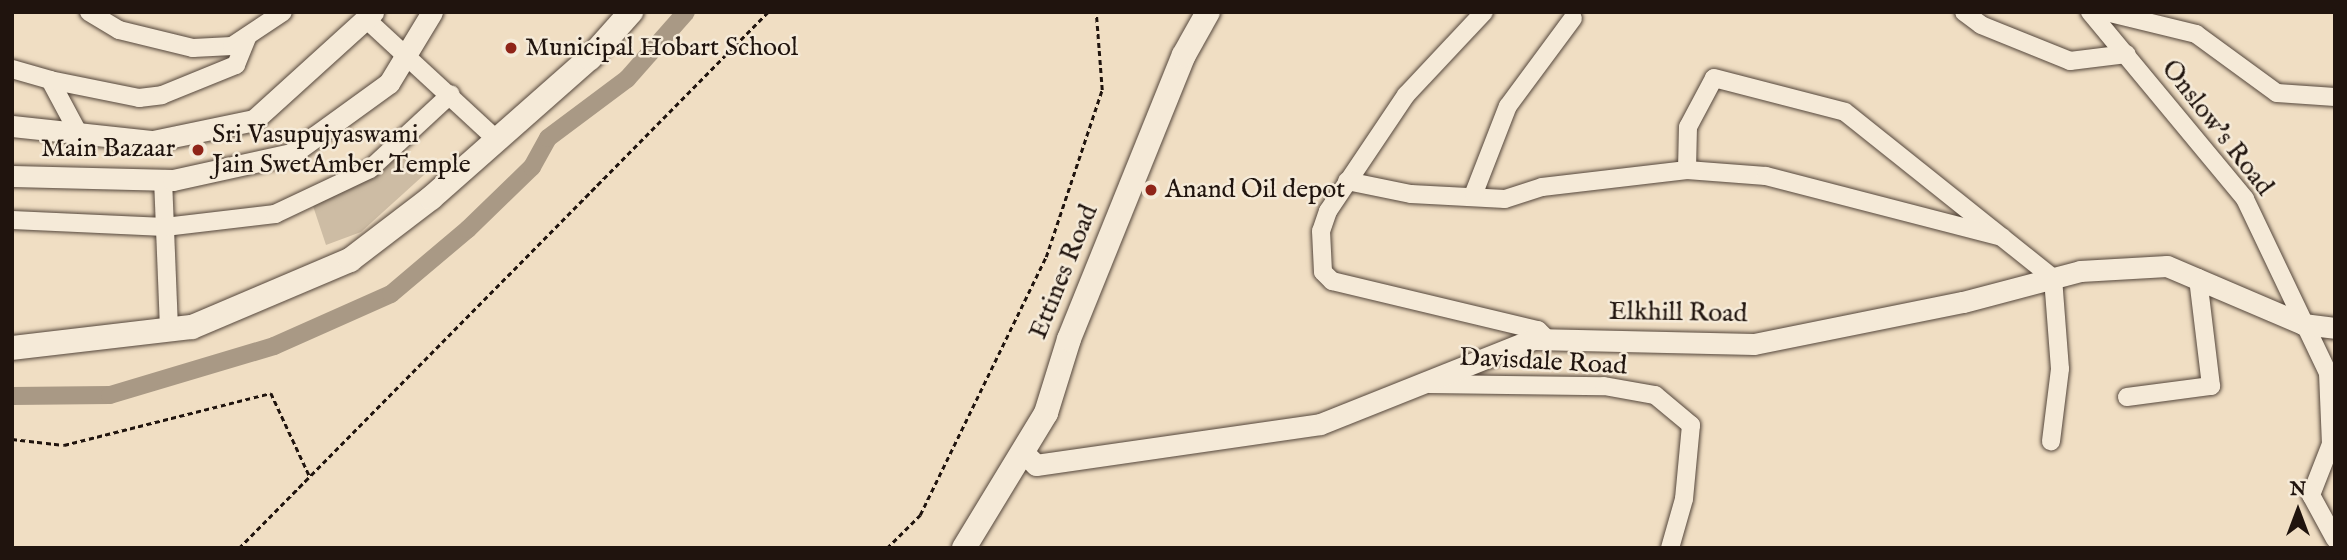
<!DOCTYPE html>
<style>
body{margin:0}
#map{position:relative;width:2347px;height:560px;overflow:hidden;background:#f0dec3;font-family:"IM FELL English",serif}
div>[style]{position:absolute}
.green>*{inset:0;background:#cdbca4}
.canal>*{height:18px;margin:-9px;padding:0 9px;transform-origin:9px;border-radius:9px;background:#a99985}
.path>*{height:2.5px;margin-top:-1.25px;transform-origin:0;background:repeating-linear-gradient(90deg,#20140e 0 5px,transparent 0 8.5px)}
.roads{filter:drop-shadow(0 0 2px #54463b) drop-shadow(0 0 2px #54463b)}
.minor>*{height:18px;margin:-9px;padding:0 9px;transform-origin:9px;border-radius:9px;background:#f5ead8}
.tertiary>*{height:21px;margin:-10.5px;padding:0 10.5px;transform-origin:10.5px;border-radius:10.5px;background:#f5ead8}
.secondary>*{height:24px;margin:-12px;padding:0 12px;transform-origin:12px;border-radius:12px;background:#f5ead8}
.dots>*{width:19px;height:19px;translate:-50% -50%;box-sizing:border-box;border:4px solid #f5ead8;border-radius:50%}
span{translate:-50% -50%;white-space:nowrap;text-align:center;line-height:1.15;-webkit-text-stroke:5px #f5ead8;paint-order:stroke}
.poi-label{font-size:26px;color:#20140e}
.left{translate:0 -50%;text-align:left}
.street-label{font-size:26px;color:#20140e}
.frame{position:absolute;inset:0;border:14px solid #20140e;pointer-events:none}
.north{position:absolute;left:2263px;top:476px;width:70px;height:70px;-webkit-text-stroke:5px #f5ead8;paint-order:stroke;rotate:0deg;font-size:19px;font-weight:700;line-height:28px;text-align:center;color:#20140e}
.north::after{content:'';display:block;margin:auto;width:24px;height:32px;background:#20140e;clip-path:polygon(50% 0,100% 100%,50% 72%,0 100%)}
</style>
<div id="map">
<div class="green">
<div style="clip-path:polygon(399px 155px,413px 159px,425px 174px,361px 232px,326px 245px,313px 206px)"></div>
</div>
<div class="canal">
<div style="left:12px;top:396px;width:98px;rotate:-0.6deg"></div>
<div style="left:110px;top:395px;width:171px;rotate:-16.6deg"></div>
<div style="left:274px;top:346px;width:128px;rotate:-24deg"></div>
<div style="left:391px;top:294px;width:101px;rotate:-40.2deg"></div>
<div style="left:468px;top:229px;width:89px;rotate:-44.1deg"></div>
<div style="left:532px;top:167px;width:33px;rotate:-61deg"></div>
<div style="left:548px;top:138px;width:99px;rotate:-36.8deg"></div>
<div style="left:627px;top:79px;width:89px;rotate:-48.6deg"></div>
</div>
<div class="path">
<div style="left:12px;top:439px;width:52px;rotate:6.6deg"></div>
<div style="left:64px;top:445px;width:213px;rotate:-14.1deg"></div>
<div style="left:271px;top:393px;width:93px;rotate:65.1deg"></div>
<div style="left:239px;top:548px;width:753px;rotate:-45.38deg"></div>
<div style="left:887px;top:548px;width:47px;rotate:-45deg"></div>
<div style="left:920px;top:515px;width:287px;rotate:-64deg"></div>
<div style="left:1046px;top:257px;width:176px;rotate:-71.5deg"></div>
<div style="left:1102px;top:90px;width:78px;rotate:-94.4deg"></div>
</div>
<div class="roads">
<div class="minor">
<div style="left:89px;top:12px;width:35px;rotate:31deg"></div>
<div style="left:119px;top:30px;width:76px;rotate:13.7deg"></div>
<div style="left:193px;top:48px;width:39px;rotate:-3deg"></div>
<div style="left:232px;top:46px;width:61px;rotate:-33.7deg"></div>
<div style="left:1484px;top:12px;width:114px;rotate:133.2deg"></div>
<div style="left:1406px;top:95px;width:140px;rotate:123.9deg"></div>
<div style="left:1328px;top:211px;width:21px;rotate:109deg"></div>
<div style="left:1321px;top:231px;width:41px;rotate:87.2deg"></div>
<div style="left:1323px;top:272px;width:13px;rotate:45deg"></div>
<div style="left:1332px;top:281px;width:212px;rotate:13.4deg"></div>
<div style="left:1538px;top:330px;width:13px;rotate:45deg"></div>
<div style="left:1964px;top:12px;width:21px;rotate:37deg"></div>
<div style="left:1981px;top:25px;width:96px;rotate:22deg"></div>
<div style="left:2070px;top:61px;width:57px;rotate:-7deg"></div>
<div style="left:2090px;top:12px;width:243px;rotate:50.3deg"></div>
<div style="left:2245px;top:199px;width:193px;rotate:64.5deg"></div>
<div style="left:2328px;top:373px;width:71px;rotate:87.6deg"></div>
<div style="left:2331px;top:444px;width:55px;rotate:111.4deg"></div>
<div style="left:2311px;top:495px;width:50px;rotate:61.4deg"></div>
<div style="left:2106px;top:12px;width:93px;rotate:13.7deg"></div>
<div style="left:2196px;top:34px;width:100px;rotate:36.1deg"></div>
<div style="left:2277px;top:93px;width:58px;rotate:3.9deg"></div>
<div style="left:366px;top:19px;width:178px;rotate:42.7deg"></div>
<div style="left:12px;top:69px;width:40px;rotate:16deg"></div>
<div style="left:50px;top:80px;width:64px;rotate:61.8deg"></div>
<div style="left:50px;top:80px;width:91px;rotate:11.4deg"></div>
<div style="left:139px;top:98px;width:23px;rotate:-7deg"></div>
<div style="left:162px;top:95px;width:80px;rotate:-22.1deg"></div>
<div style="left:236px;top:65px;width:31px;rotate:-68deg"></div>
<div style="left:1687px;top:170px;width:43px;rotate:-88.7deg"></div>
<div style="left:1688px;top:127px;width:55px;rotate:-62deg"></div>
<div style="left:1714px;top:78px;width:135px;rotate:14.5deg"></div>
<div style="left:1845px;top:112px;width:266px;rotate:38.6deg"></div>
<div style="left:2053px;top:278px;width:91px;rotate:85.6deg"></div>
<div style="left:2060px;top:369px;width:73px;rotate:97.1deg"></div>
<div style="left:163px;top:179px;width:152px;rotate:87.7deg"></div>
<div style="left:1347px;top:181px;width:65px;rotate:11.5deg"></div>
<div style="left:1411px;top:194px;width:94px;rotate:3deg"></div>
<div style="left:1505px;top:199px;width:39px;rotate:-18deg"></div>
<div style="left:1542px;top:187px;width:146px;rotate:-6.7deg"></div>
<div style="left:1687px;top:170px;width:79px;rotate:4.3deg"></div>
<div style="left:1766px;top:176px;width:244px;rotate:14.5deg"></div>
<div style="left:1474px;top:193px;width:93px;rotate:-68.7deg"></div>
<div style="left:1508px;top:106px;width:109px;rotate:-53.5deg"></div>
<div style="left:12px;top:220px;width:153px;rotate:2.6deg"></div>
<div style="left:165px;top:227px;width:111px;rotate:-6.7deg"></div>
<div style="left:275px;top:214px;width:105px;rotate:-25.3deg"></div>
<div style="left:370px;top:169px;width:110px;rotate:-42.8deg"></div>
<div style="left:1429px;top:384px;width:175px;rotate:0.7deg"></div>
<div style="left:1604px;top:386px;width:52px;rotate:10deg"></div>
<div style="left:1655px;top:395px;width:47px;rotate:39.8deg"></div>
<div style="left:1691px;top:425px;width:74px;rotate:95.4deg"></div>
<div style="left:1684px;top:499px;width:51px;rotate:105.9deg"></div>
<div style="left:2127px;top:397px;width:85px;rotate:-7.5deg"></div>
<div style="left:2211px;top:386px;width:109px;rotate:-96.9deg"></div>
</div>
<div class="tertiary">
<div style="left:12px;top:126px;width:142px;rotate:6.1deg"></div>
<div style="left:153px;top:141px;width:103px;rotate:-11.7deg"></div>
<div style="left:254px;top:120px;width:161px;rotate:-42.2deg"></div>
<div style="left:12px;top:176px;width:161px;rotate:1.4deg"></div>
<div style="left:173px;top:180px;width:121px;rotate:-12.4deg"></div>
<div style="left:291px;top:154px;width:121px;rotate:-35.9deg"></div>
<div style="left:389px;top:83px;width:83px;rotate:-58.8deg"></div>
<div style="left:1024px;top:453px;width:17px;rotate:45deg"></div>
<div style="left:1036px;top:465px;width:287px;rotate:-8.2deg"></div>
<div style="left:1320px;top:424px;width:230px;rotate:-21.7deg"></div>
<div style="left:1534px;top:339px;width:220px;rotate:1.3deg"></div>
<div style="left:1754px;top:344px;width:213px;rotate:-11.4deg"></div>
<div style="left:1963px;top:302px;width:121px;rotate:-14.8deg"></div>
<div style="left:2080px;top:271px;width:87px;rotate:-3.3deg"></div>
<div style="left:2167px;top:266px;width:148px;rotate:23.1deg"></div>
<div style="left:2303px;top:324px;width:32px;rotate:7deg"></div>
</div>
<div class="secondary">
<div style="left:12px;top:348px;width:181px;rotate:-6.7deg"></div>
<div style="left:192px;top:327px;width:172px;rotate:-23deg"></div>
<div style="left:350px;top:260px;width:102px;rotate:-37.4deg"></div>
<div style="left:431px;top:198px;width:212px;rotate:-41.4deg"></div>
<div style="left:590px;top:58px;width:62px;rotate:-48.3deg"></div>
<div style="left:964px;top:548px;width:158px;rotate:-58.7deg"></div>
<div style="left:1046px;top:413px;width:77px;rotate:-72.7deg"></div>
<div style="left:1069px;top:339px;width:306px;rotate:-68deg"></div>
<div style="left:1184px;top:55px;width:49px;rotate:-60.8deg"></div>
</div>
</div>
<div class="dots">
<div style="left:511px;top:48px;background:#8f2418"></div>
<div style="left:198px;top:150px;background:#8f2418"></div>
<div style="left:1151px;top:190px;background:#8f2418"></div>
</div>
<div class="poi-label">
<span class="left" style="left:525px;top:48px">Municipal Hobart School</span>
<span class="left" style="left:212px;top:150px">Sri Vasupujyaswami<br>Jain SwetAmber Temple</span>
<span class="left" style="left:1165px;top:190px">Anand Oil depot</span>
</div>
<div class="street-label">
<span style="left:2217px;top:128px;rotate:52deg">Onslow's Road</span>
<span style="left:108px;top:149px">Main Bazaar</span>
<span style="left:1064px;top:272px;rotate:-68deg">Ettines Road</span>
<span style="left:1678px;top:313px;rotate:1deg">Elkhill Road</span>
<span style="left:1543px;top:362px;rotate:3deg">Davisdale Road</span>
</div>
<div class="frame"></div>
<div class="north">N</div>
</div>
